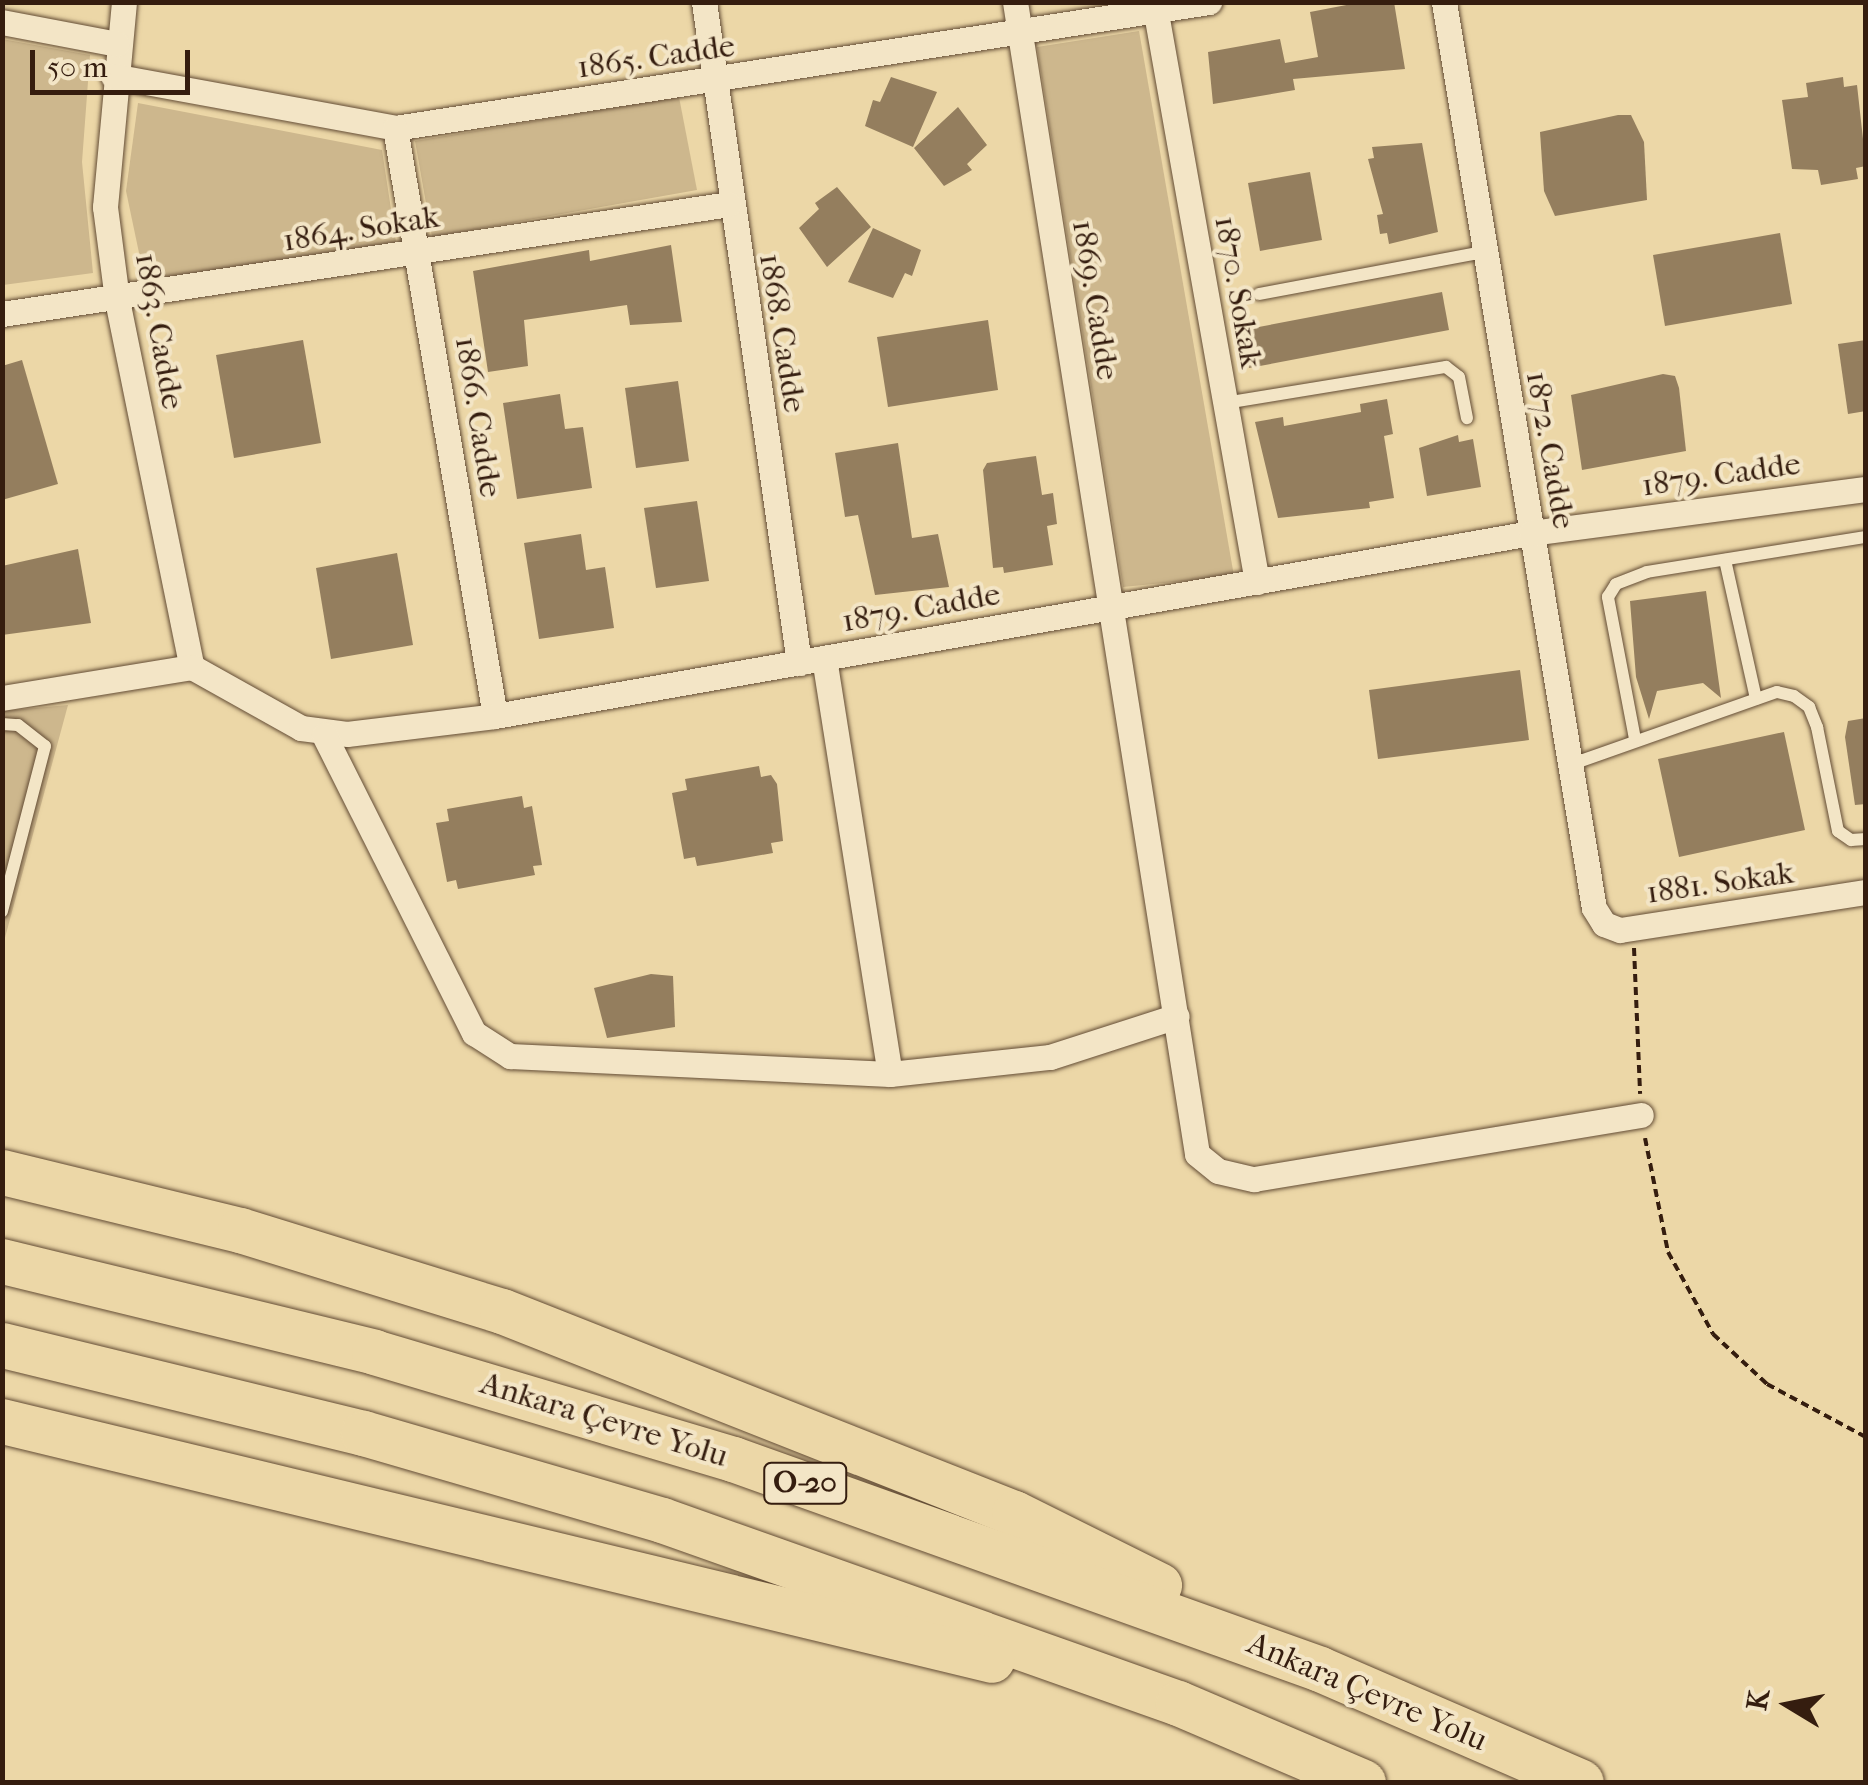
<!DOCTYPE html>
<meta charset="utf-8">
<style>
body{margin:0}
#map{position:relative;width:1868px;height:1785px;overflow:hidden;background:#ecd7a7;font-family:"IM FELL French Canon",serif}
div>[style]{position:absolute}
.green>*{inset:0;background:#cdb78d}
.building>*{inset:0;background:#947e5e}
.path>*{height:4px;margin-top:-2px;transform-origin:0;background:repeating-linear-gradient(90deg,#351d0f 0 8px,transparent 0 13px)}
.roads{filter:drop-shadow(0 0 2px #634c35) drop-shadow(0 0 2px #634c35)}
.service>*{height:12px;margin:-6px;padding:0 6px;transform-origin:6px;border-radius:6px;background:#f3e5c6}
.minor>*{height:25px;margin:-12.5px;padding:0 12.5px;transform-origin:12.5px;border-radius:12.5px;background:#f3e5c6}
.motorway>*{height:45px;margin:-22.5px;padding:0 22.5px;transform-origin:22.5px;border-radius:22.5px;background:#ecd7a7}
span{translate:-50% -50%;white-space:nowrap;text-align:center;line-height:1.15;-webkit-text-stroke:8px #f3e5c6;paint-order:stroke}
.shield-label span{padding:2px 8px;background:#f3e5c6;border:2px solid;border-radius:8px;-webkit-text-stroke-width:0}
.shield-label{font-size:30px;color:#351d0f;font-weight:700}
.street-label{font-size:32px;color:#351d0f}
.frame{position:absolute;inset:0;border:5px solid #351d0f;pointer-events:none}
.north{position:absolute;left:1738px;top:1655px;width:100px;height:100px;-webkit-text-stroke:8px #f3e5c6;paint-order:stroke;rotate:280deg;font-size:28px;font-weight:700;line-height:40px;text-align:center;color:#351d0f}
.north::after{content:'';display:block;margin:auto;width:35px;height:45px;background:#351d0f;clip-path:polygon(50% 0,100% 100%,50% 72%,0 100%)}
.scale{position:absolute;left:30px;top:50px;width:160px;height:45px;box-sizing:border-box;border:5px solid #351d0f;border-top:0;padding-left:12px;font-size:30px;line-height:35px;white-space:nowrap;color:#351d0f;-webkit-text-stroke:8px #f3e5c6;paint-order:stroke}
</style>
<div id="map">
<div class="green">
<div style="clip-path:polygon(1139px 31px,1234px 576px,1123px 587px,1037px 47px)"></div>
<div style="clip-path:polygon(2px 39px,90px 55px,82px 162px,93px 273px,3px 285px)"></div>
<div style="clip-path:polygon(679px 97px,697px 190px,432px 237px,415px 141px)"></div>
<div style="clip-path:polygon(138px 103px,382px 150px,396px 242px,146px 286px,126px 191px)"></div>
<div style="clip-path:polygon(68px 705px,3px 945px,3px 711px)"></div>
</div>
<div class="building">
<div style="clip-path:polygon(1362px 2px,1394px 2px,1405px 69px,1293px 79px,1295px 90px,1213px 104px,1208px 52px,1280px 39px,1285px 63px,1318px 57px,1310px 12px)"></div>
<div style="clip-path:polygon(891px 77px,937px 92px,913px 147px,865px 126px,873px 100px,880px 102px)"></div>
<div style="clip-path:polygon(1843px 77px,1844px 87px,1857px 85px,1866px 166px,1856px 168px,1858px 179px,1821px 185px,1818px 170px,1792px 169px,1782px 100px,1808px 97px,1806px 83px)"></div>
<div style="clip-path:polygon(958px 107px,987px 145px,967px 164px,972px 170px,944px 186px,914px 148px)"></div>
<div style="clip-path:polygon(1618px 115px,1631px 115px,1644px 142px,1647px 200px,1555px 216px,1544px 191px,1540px 132px)"></div>
<div style="clip-path:polygon(1422px 143px,1438px 232px,1389px 244px,1387px 233px,1380px 234px,1377px 215px,1383px 214px,1368px 159px,1374px 158px,1372px 147px)"></div>
<div style="clip-path:polygon(1310px 172px,1322px 240px,1260px 251px,1248px 183px)"></div>
<div style="clip-path:polygon(837px 187px,871px 227px,827px 267px,799px 228px,819px 209px,815px 203px)"></div>
<div style="clip-path:polygon(873px 228px,921px 250px,912px 276px,905px 273px,893px 298px,848px 282px)"></div>
<div style="clip-path:polygon(1780px 233px,1792px 304px,1665px 326px,1653px 255px)"></div>
<div style="clip-path:polygon(671px 245px,682px 322px,630px 325px,627px 305px,524px 320px,528px 366px,488px 372px,473px 271px,589px 250px,590px 261px)"></div>
<div style="clip-path:polygon(1442px 292px,1449px 330px,1249px 368px,1243px 330px)"></div>
<div style="clip-path:polygon(988px 320px,998px 390px,888px 407px,877px 337px)"></div>
<div style="clip-path:polygon(303px 340px,321px 443px,234px 458px,216px 355px)"></div>
<div style="clip-path:polygon(1866px 340px,1866px 411px,1848px 414px,1838px 344px)"></div>
<div style="clip-path:polygon(22px 360px,58px 484px,2px 500px,2px 366px)"></div>
<div style="clip-path:polygon(1663px 374px,1675px 376px,1679px 388px,1686px 451px,1582px 470px,1571px 395px)"></div>
<div style="clip-path:polygon(678px 381px,689px 461px,636px 468px,625px 388px)"></div>
<div style="clip-path:polygon(560px 394px,565px 429px,583px 427px,592px 488px,517px 499px,503px 403px)"></div>
<div style="clip-path:polygon(1387px 399px,1393px 434px,1384px 436px,1394px 498px,1369px 502px,1370px 508px,1278px 518px,1255px 422px,1283px 417px,1284px 426px,1361px 412px,1360px 404px)"></div>
<div style="clip-path:polygon(1458px 435px,1459px 442px,1473px 439px,1481px 487px,1427px 496px,1419px 448px)"></div>
<div style="clip-path:polygon(898px 443px,912px 538px,938px 534px,949px 587px,875px 595px,858px 515px,845px 517px,835px 453px)"></div>
<div style="clip-path:polygon(1036px 456px,1042px 495px,1053px 493px,1057px 524px,1047px 526px,1053px 565px,1004px 573px,1003px 567px,993px 568px,983px 470px,987px 463px)"></div>
<div style="clip-path:polygon(697px 501px,709px 581px,656px 588px,644px 508px)"></div>
<div style="clip-path:polygon(581px 534px,586px 570px,605px 567px,614px 628px,539px 639px,524px 543px)"></div>
<div style="clip-path:polygon(78px 549px,91px 623px,2px 635px,2px 566px)"></div>
<div style="clip-path:polygon(397px 553px,413px 645px,331px 659px,316px 568px)"></div>
<div style="clip-path:polygon(1706px 591px,1721px 698px,1703px 683px,1657px 691px,1649px 719px,1636px 677px,1630px 601px)"></div>
<div style="clip-path:polygon(1520px 670px,1529px 740px,1378px 759px,1369px 690px)"></div>
<div style="clip-path:polygon(1866px 718px,1866px 804px,1855px 805px,1845px 737px,1848px 721px)"></div>
<div style="clip-path:polygon(1784px 732px,1805px 830px,1679px 857px,1658px 759px)"></div>
<div style="clip-path:polygon(759px 766px,761px 777px,771px 775px,777px 784px,783px 841px,771px 843px,773px 853px,722px 862px,697px 866px,695px 857px,684px 859px,672px 793px,687px 790px,685px 779px)"></div>
<div style="clip-path:polygon(522px 796px,524px 808px,532px 806px,542px 865px,533px 866px,535px 875px,458px 889px,456px 880px,447px 882px,436px 823px,449px 821px,447px 809px)"></div>
<div style="clip-path:polygon(651px 974px,673px 976px,675px 1027px,607px 1038px,594px 988px)"></div>
</div>
<div class="path">
<div style="left:1634px;top:948px;width:146px;rotate:87.6deg"></div>
<div style="left:1645px;top:1138px;width:116px;rotate:78.6deg"></div>
<div style="left:1668px;top:1252px;width:94px;rotate:61.2deg"></div>
<div style="left:1713px;top:1334px;width:74px;rotate:42.8deg"></div>
<div style="left:1767px;top:1384px;width:112px;rotate:28.2deg"></div>
</div>
<div class="roads">
<div class="service">
<div style="left:1259px;top:294px;width:229px;rotate:-10.6deg"></div>
<div style="left:1225px;top:403px;width:224px;rotate:-9.3deg"></div>
<div style="left:1446px;top:367px;width:16px;rotate:38deg"></div>
<div style="left:1459px;top:377px;width:42px;rotate:79deg"></div>
<div style="left:1725px;top:560px;width:142px;rotate:77.4deg"></div>
<div style="left:2px;top:724px;width:16px;rotate:4deg"></div>
<div style="left:18px;top:725px;width:34px;rotate:38deg"></div>
<div style="left:45px;top:746px;width:171px;rotate:104.6deg"></div>
<div style="left:1635px;top:739px;width:145px;rotate:-100.8deg"></div>
<div style="left:1608px;top:597px;width:15px;rotate:-58deg"></div>
<div style="left:1616px;top:584px;width:33px;rotate:-21deg"></div>
<div style="left:1647px;top:572px;width:222px;rotate:-9.1deg"></div>
<div style="left:1575px;top:763px;width:214px;rotate:-19.4deg"></div>
<div style="left:1777px;top:692px;width:17px;rotate:13deg"></div>
<div style="left:1794px;top:696px;width:19px;rotate:36deg"></div>
<div style="left:1809px;top:707px;width:22px;rotate:68deg"></div>
<div style="left:1817px;top:727px;width:106px;rotate:78.6deg"></div>
<div style="left:1838px;top:831px;width:16px;rotate:35deg"></div>
<div style="left:1851px;top:840px;width:15px;rotate:-4deg"></div>
</div>
<div class="minor">
<div style="left:124px;top:2px;width:206px;rotate:95.3deg"></div>
<div style="left:105px;top:207px;width:94px;rotate:82.6deg"></div>
<div style="left:117px;top:300px;width:375px;rotate:78.5deg"></div>
<div style="left:704px;top:2px;width:668px;rotate:81.82deg"></div>
<div style="left:1015px;top:2px;width:1166px;rotate:81.02deg"></div>
<div style="left:1197px;top:1154px;width:27px;rotate:39deg"></div>
<div style="left:1218px;top:1171px;width:37px;rotate:13deg"></div>
<div style="left:1254px;top:1179px;width:392px;rotate:-9.4deg"></div>
<div style="left:1444px;top:2px;width:918px;rotate:80.6deg"></div>
<div style="left:1594px;top:908px;width:19px;rotate:58deg"></div>
<div style="left:1604px;top:924px;width:17px;rotate:21deg"></div>
<div style="left:1620px;top:930px;width:249px;rotate:-8.8deg"></div>
<div style="left:1156px;top:13px;width:578px;rotate:79.93deg"></div>
<div style="left:2px;top:22px;width:117px;rotate:10.8deg"></div>
<div style="left:113px;top:76px;width:287px;rotate:10.4deg"></div>
<div style="left:395px;top:128px;width:824px;rotate:-8.8deg"></div>
<div style="left:395px;top:128px;width:596px;rotate:80.35deg"></div>
<div style="left:2px;top:314px;width:735px;rotate:-8.6deg"></div>
<div style="left:824px;top:658px;width:421px;rotate:81deg"></div>
<div style="left:2px;top:698px;width:193px;rotate:-9.3deg"></div>
<div style="left:192px;top:667px;width:125px;rotate:29.2deg"></div>
<div style="left:301px;top:728px;width:46px;rotate:7.4deg"></div>
<div style="left:347px;top:734px;width:149px;rotate:-6.9deg"></div>
<div style="left:495px;top:716px;width:1052px;rotate:-10.02deg"></div>
<div style="left:1531px;top:533px;width:338px;rotate:-7.5deg"></div>
<div style="left:324px;top:735px;width:334px;rotate:63.3deg"></div>
<div style="left:474px;top:1033px;width:43px;rotate:32.6deg"></div>
<div style="left:510px;top:1056px;width:380px;rotate:2.7deg"></div>
<div style="left:890px;top:1074px;width:161px;rotate:-6.1deg"></div>
<div style="left:1050px;top:1057px;width:133px;rotate:-17.9deg"></div>
</div>
<div class="motorway">
<div style="left:2px;top:1172px;width:245px;rotate:13.7deg"></div>
<div style="left:240px;top:1230px;width:274px;rotate:17.2deg"></div>
<div style="left:502px;top:1311px;width:550px;rotate:21.53deg"></div>
<div style="left:1014px;top:1513px;width:162px;rotate:26.4deg"></div>
<div style="left:2px;top:1261px;width:383px;rotate:13.7deg"></div>
<div style="left:374px;top:1352px;width:375px;rotate:16.6deg"></div>
<div style="left:733px;top:1459px;width:623px;rotate:19.68deg"></div>
<div style="left:1320px;top:1669px;width:284px;rotate:23.4deg"></div>
<div style="left:2px;top:1345px;width:372px;rotate:13.7deg"></div>
<div style="left:363px;top:1433px;width:311px;rotate:16.2deg"></div>
<div style="left:662px;top:1520px;width:547px;rotate:19.53deg"></div>
<div style="left:1178px;top:1703px;width:201px;rotate:23.1deg"></div>
<div style="left:2px;top:1421px;width:1018px;rotate:13.57deg"></div>
</div>
</div>
<div class="shield-label">
<span style="left:805px;top:1483px">O-20</span>
</div>
<div class="street-label">
<span style="left:656px;top:57px;rotate:-8deg">1865. Cadde</span>
<span style="left:361px;top:229px;rotate:-9deg">1864. Sokak</span>
<span style="left:1238px;top:292px;rotate:80deg">1870. Sokak</span>
<span style="left:1095px;top:300px;rotate:81deg">1869. Cadde</span>
<span style="left:159px;top:331px;rotate:80deg">1863. Cadde</span>
<span style="left:782px;top:333px;rotate:81deg">1868. Cadde</span>
<span style="left:478px;top:417px;rotate:81deg">1866. Cadde</span>
<span style="left:1550px;top:450px;rotate:80deg">1872. Cadde</span>
<span style="left:1721px;top:475px;rotate:-8deg">1879. Cadde</span>
<span style="left:921px;top:608px;rotate:-10deg">1879. Cadde</span>
<span style="left:1720px;top:883px;rotate:-8deg">1881. Sokak</span>
<span style="left:604px;top:1420px;rotate:17deg">Ankara Çevre Yolu</span>
<span style="left:1367px;top:1692px;rotate:23deg">Ankara Çevre Yolu</span>
</div>
<div class="frame"></div>
<div class="north">K</div>
<div class="scale">50 m</div>
</div>
